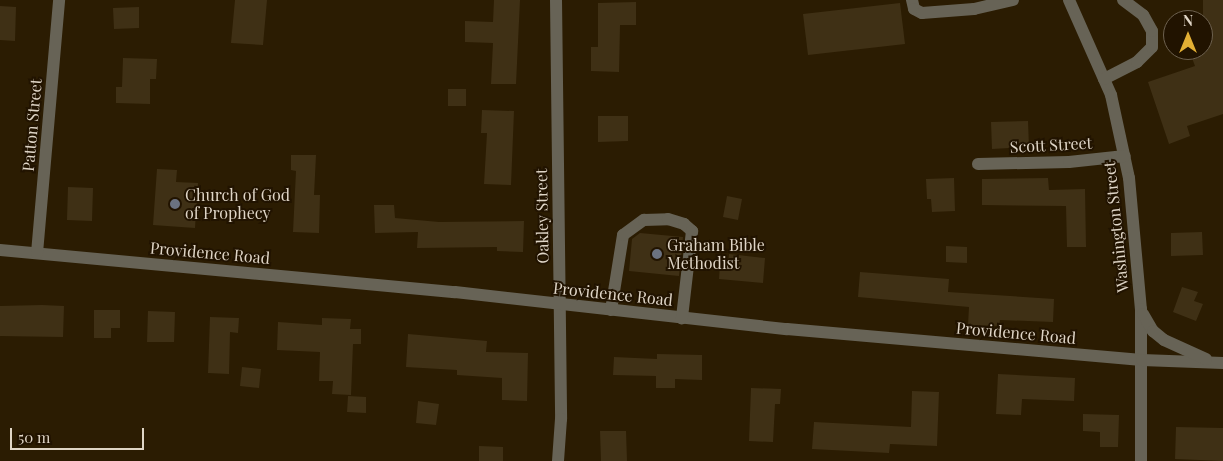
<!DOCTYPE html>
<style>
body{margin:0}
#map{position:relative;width:1223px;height:461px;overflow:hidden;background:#2b1c02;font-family:"Playfair Display",serif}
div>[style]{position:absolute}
.building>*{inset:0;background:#3f3015}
.minor>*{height:12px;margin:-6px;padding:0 6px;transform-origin:6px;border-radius:6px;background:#676356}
.dots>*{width:14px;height:14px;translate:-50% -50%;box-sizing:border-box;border:2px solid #211300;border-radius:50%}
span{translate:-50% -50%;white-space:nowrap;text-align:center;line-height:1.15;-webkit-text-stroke:4px #211300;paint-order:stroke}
.street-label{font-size:16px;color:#dfd5c6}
.poi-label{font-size:16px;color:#dfd5c6}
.left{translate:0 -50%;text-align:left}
.north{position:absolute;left:1163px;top:10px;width:50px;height:50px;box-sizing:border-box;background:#211300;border:1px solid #6d614f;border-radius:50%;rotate:0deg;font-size:14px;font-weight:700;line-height:20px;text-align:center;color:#dfd5c6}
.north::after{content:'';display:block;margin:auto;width:18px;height:22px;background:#e2af34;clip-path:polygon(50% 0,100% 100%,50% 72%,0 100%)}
.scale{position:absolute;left:10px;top:428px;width:134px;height:22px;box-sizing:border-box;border:2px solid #dfd5c6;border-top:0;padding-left:6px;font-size:15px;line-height:18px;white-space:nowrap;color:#dfd5c6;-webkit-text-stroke:4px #211300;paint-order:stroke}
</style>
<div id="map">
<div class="building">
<div style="clip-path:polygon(235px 0,267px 0,263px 45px,231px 43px)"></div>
<div style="clip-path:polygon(494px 0,520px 0,516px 84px,491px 84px,493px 43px,465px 42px,465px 21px,493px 22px)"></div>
<div style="clip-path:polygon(1203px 0,1223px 0,1223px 114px,1187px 126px,1190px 136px,1169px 144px,1148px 82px,1195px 66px,1189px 50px,1203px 50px,1203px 42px,1209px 40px,1203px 24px)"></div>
<div style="clip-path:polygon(636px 2px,636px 25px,620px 25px,619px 72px,591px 71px,591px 47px,598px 47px,598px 3px)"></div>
<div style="clip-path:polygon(900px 3px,905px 44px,808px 55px,803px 14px)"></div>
<div style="clip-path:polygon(0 6px,16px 7px,15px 41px,0 40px)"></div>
<div style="clip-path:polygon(139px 7px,139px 28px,114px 29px,113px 8px)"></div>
<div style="clip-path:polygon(123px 58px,157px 59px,156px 79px,150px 79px,150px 104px,116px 103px,116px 87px,122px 87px)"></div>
<div style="clip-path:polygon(448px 89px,466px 89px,466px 106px,448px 106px)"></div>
<div style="clip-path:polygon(482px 110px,514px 111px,511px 185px,484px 184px,487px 133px,481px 133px)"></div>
<div style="clip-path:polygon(598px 116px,628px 116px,628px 141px,598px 142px)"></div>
<div style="clip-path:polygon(1028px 121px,1029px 147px,992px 149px,991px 122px)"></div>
<div style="clip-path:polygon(291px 155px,316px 155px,314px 195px,320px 195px,319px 233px,293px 232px,296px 171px,291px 170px)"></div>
<div style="clip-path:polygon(157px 169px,177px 170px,176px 182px,198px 183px,195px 228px,153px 225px)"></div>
<div style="clip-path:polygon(954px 178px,955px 211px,932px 212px,931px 199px,927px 199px,926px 179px)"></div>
<div style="clip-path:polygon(1048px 178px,1049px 190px,1085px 189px,1086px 247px,1067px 247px,1066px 206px,982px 205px,982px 179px)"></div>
<div style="clip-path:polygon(68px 187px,93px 188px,92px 221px,67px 220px)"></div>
<div style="clip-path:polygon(727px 196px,742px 199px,738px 220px,723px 217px)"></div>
<div style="clip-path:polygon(374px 205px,394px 205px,395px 218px,439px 222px,524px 221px,523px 252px,497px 251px,497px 247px,417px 248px,418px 232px,375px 233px)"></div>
<div style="clip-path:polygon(1202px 232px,1203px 255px,1171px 256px,1171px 233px)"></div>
<div style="clip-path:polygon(640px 233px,683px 237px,679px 276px,629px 271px,632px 239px)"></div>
<div style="clip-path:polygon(946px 246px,967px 247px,967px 263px,946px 262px)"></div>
<div style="clip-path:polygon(729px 254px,765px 258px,763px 283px,719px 279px,720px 264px,728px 264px)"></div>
<div style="clip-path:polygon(860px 272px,949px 279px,948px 292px,1054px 299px,1053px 322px,1000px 320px,999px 326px,968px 325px,969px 307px,858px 297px)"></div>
<div style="clip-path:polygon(1182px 287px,1198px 292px,1194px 301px,1203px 304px,1196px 321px,1173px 312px)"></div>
<div style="clip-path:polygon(42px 305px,64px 306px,63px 337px,0 336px,0 306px)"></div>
<div style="clip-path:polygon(94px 310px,120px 310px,120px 328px,111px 328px,111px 338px,94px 338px)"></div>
<div style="clip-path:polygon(148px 311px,175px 312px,174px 342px,147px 342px)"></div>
<div style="clip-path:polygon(210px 317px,239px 318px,238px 333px,230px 332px,229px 374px,208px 373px)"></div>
<div style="clip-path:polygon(322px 318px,351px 319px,350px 329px,361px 329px,361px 344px,353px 344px,351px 395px,332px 394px,333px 381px,319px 381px,320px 352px,277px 350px,278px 322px,322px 325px)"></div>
<div style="clip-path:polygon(408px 334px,487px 341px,486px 352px,528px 353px,527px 401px,502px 400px,502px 378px,457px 375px,457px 370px,406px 367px)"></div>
<div style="clip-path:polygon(657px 354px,702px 355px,702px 380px,675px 379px,675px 388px,656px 388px,656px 376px,613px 375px,614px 357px,657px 359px)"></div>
<div style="clip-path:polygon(242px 367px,261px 369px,259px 388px,240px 386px)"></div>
<div style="clip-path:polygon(998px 374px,1075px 378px,1074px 401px,1022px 399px,1021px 415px,996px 414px)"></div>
<div style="clip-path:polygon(751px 388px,781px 389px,780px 404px,775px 404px,773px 442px,749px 441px)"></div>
<div style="clip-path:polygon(912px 391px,939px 392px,937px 446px,890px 444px,889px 453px,812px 449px,814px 422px,911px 427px)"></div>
<div style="clip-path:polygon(348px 396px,366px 397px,366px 413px,347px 412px)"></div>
<div style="clip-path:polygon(418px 401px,439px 404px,436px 425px,416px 423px)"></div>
<div style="clip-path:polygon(1083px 414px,1119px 415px,1118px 447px,1100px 447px,1100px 432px,1083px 431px)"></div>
<div style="clip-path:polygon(1176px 427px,1223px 428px,1223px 461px,1175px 459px)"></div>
<div style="clip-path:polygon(600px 431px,626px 431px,627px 461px,601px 461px)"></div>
<div style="clip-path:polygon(479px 446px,503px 447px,503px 461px,479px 461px)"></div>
</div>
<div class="minor">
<div style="left:556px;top:0;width:419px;rotate:89.3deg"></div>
<div style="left:561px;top:419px;width:42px;rotate:94.1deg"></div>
<div style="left:912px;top:0;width:9px;rotate:77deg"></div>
<div style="left:914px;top:9px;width:9px;rotate:27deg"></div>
<div style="left:922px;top:13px;width:52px;rotate:-4.4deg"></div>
<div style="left:974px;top:9px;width:40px;rotate:-13deg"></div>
<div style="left:1069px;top:0;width:104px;rotate:66.1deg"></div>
<div style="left:1111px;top:95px;width:85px;rotate:77.8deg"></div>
<div style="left:1129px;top:178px;width:132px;rotate:84.8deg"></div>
<div style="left:1141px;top:309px;width:152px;rotate:90deg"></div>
<div style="left:1104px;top:79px;width:37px;rotate:-27deg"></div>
<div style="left:1137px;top:62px;width:21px;rotate:-45deg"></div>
<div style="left:1152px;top:47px;width:16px;rotate:-90deg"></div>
<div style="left:1152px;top:31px;width:18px;rotate:-119deg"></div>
<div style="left:1143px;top:15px;width:25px;rotate:-143deg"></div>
<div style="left:978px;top:164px;width:91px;rotate:-1.3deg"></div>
<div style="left:1069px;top:162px;width:56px;rotate:-6.1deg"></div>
<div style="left:0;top:250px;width:457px;rotate:5.3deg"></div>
<div style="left:455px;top:292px;width:334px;rotate:6.4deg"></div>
<div style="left:787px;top:329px;width:356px;rotate:5deg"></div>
<div style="left:1142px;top:360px;width:81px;rotate:2.1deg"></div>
<div style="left:37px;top:253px;width:254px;rotate:-85deg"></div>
<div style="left:611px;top:310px;width:76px;rotate:-80.9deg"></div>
<div style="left:623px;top:235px;width:26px;rotate:-36deg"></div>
<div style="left:644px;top:220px;width:24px;rotate:-2deg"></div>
<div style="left:668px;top:219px;width:17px;rotate:17deg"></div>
<div style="left:684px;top:224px;width:11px;rotate:41deg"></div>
<div style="left:692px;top:231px;width:88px;rotate:96.6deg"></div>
<div style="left:1143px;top:314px;width:20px;rotate:60deg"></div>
<div style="left:1153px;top:331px;width:14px;rotate:39deg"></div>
<div style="left:1164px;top:340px;width:46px;rotate:24.3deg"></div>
</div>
<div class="dots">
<div style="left:175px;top:204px;background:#6b7280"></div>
<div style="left:657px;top:254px;background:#6b7280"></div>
</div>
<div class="street-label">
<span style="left:32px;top:125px;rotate:-85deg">Patton Street</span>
<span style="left:1051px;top:145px;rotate:-3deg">Scott Street</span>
<span style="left:542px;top:216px;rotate:-91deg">Oakley Street</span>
<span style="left:1116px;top:227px;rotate:-96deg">Washington Street</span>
<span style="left:210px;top:253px;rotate:5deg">Providence Road</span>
<span style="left:613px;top:294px;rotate:6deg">Providence Road</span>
<span style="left:1016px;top:333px;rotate:5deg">Providence Road</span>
</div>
<div class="poi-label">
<span class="left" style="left:185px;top:204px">Church of God<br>of Prophecy</span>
<span class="left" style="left:667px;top:254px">Graham Bible<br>Methodist</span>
</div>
<div class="north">N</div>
<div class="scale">50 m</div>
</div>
